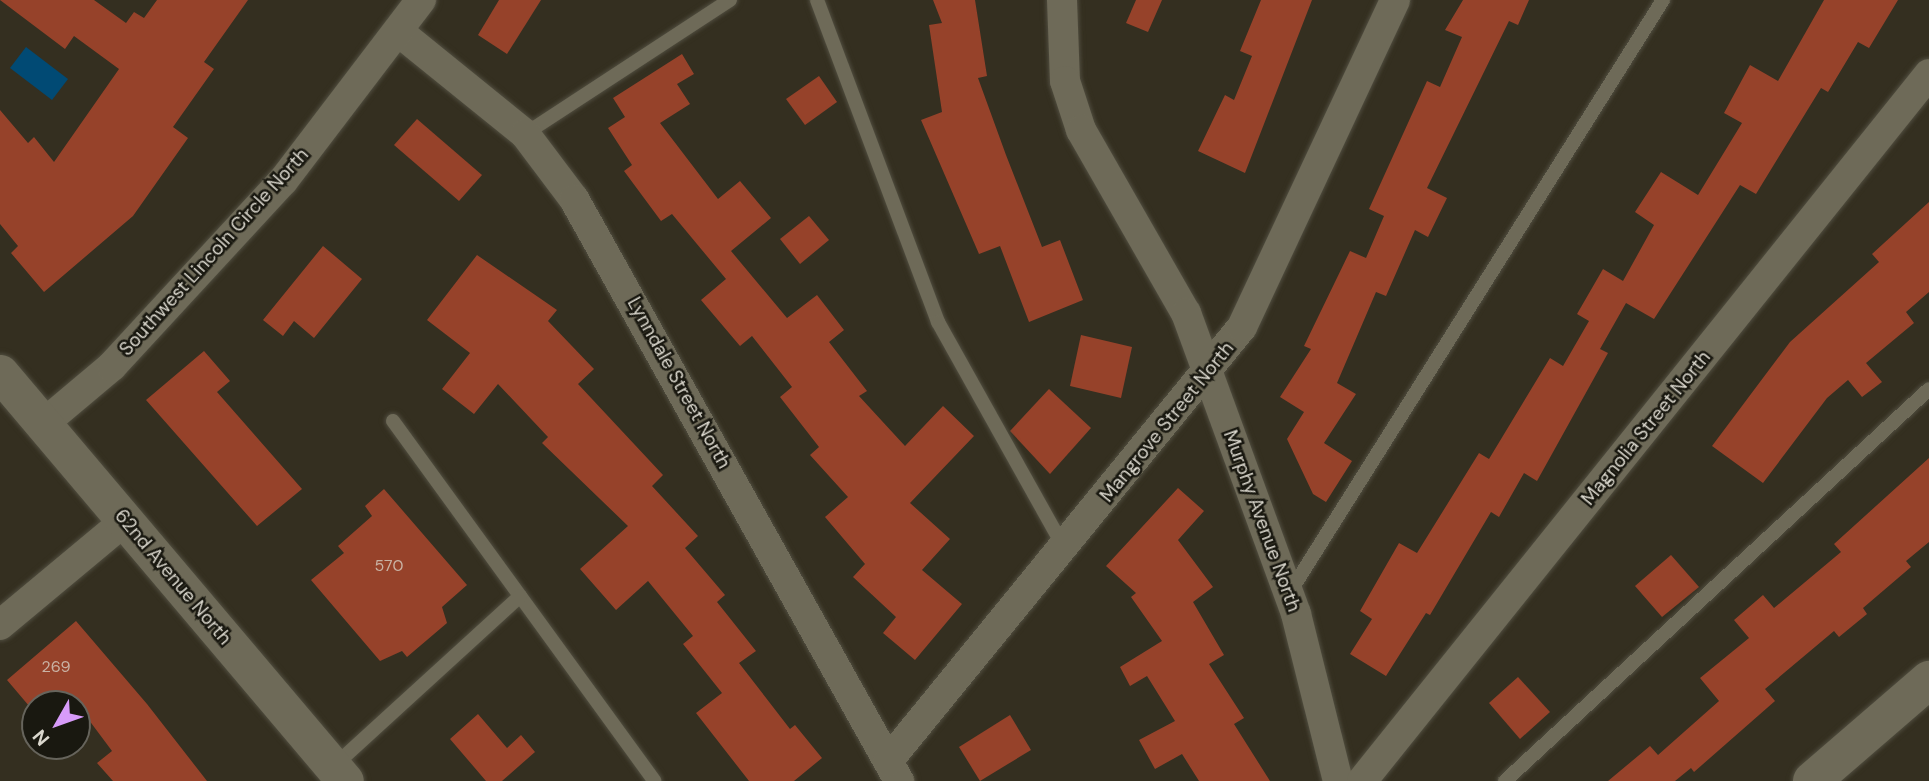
<!DOCTYPE html>
<style>
body{margin:0}
#map{position:relative;width:1929px;height:781px;overflow:hidden;background:#342f20;font-family:"DM Sans",sans-serif}
div>[style]{position:absolute}
.water>*{inset:0;background:#014a74}
.building>*{inset:0;background:#96422a}
.roads{filter:drop-shadow(0 0 2px #504d3f) drop-shadow(0 0 2px #504d3f)}
.service>*{height:14px;margin:-7px;padding:0 7px;transform-origin:7px;border-radius:7px;background:#6e6a58}
.minor>*{height:30px;margin:-15px;padding:0 15px;transform-origin:15px;border-radius:15px;background:#6e6a58}
.tertiary>*{height:37px;margin:-18.5px;padding:0 18.5px;transform-origin:18.5px;border-radius:18.5px;background:#6e6a58}
.secondary>*{height:38px;margin:-19px;padding:0 19px;transform-origin:19px;border-radius:19px;background:#6e6a58}
span{translate:-50% -50%;white-space:nowrap;text-align:center;line-height:1.15;-webkit-text-stroke:5px #191810;paint-order:stroke}
.number-label{font-size:16px;color:#c9b2a4}
.number-label span{-webkit-text-stroke-width:0}
.street-label{font-size:19px;color:#dad7cd}
.north{position:absolute;left:21px;top:690px;width:70px;height:70px;box-sizing:border-box;background:#191810;border:2px solid #66645c;border-radius:50%;rotate:230deg;font-size:19px;font-weight:700;line-height:28px;text-align:center;color:#dad7cd}
.north::after{content:'';display:block;margin:auto;width:24px;height:32px;background:#d79bf9;clip-path:polygon(50% 0,100% 100%,50% 72%,0 100%)}
</style>
<div id="map">
<div class="water">
<div style="clip-path:polygon(26px 47px,68px 79px,52px 100px,10px 68px)"></div>
</div>
<div class="building">
<div style="clip-path:polygon(0 0,94px 0,126px 23px,134px 12px,144px 18px,157px 0,248px 0,204px 62px,214px 69px,173px 127px,188px 138px,133px 216px,44px 292px,11px 253px,18px 246px,0 224px,0 110px,28px 143px,34px 137px,54px 162px,119px 69px,74px 36px,65px 49px)"></div>
<div style="clip-path:polygon(499px 0,541px 0,507px 54px,478px 35px)"></div>
<div style="clip-path:polygon(933px 0,975px 0,987px 76px,978px 78px,1006px 155px,1042px 247px,1060px 240px,1083px 300px,1029px 322px,1000px 246px,979px 254px,921px 120px,942px 112px,929px 25px,942px 23px)"></div>
<div style="clip-path:polygon(1136px 0,1162px 0,1148px 32px,1126px 23px)"></div>
<div style="clip-path:polygon(1261px 0,1312px 0,1245px 173px,1198px 151px,1225px 95px,1234px 100px,1252px 56px,1240px 51px)"></div>
<div style="clip-path:polygon(1463px 0,1529px 0,1518px 25px,1509px 21px,1427px 188px,1447px 198px,1428px 237px,1415px 230px,1386px 296px,1376px 292px,1337px 383px,1356px 394px,1324px 443px,1352px 461px,1326px 502px,1313px 494px,1287px 439px,1304px 412px,1280px 397px,1311px 349px,1304px 346px,1350px 251px,1366px 258px,1384px 216px,1369px 209px,1427px 81px,1440px 87px,1462px 37px,1445px 30px)"></div>
<div style="clip-path:polygon(1824px 0,1898px 0,1869px 48px,1858px 42px,1828px 92px,1821px 88px,1756px 194px,1740px 185px,1654px 319px,1626px 303px,1600px 349px,1608px 353px,1537px 481px,1524px 473px,1499px 517px,1491px 512px,1430px 615px,1426px 613px,1386px 676px,1350px 654px,1372px 619px,1360px 611px,1399px 543px,1417px 553px,1479px 453px,1489px 459px,1550px 358px,1563px 366px,1589px 321px,1577px 314px,1603px 269px,1623px 281px,1654px 225px,1635px 212px,1661px 172px,1698px 195px,1742px 123px,1724px 113px,1750px 65px,1778px 81px)"></div>
<div style="clip-path:polygon(682px 54px,694px 74px,677px 84px,690px 104px,660px 123px,718px 199px,740px 181px,771px 218px,731px 251px,787px 318px,817px 295px,844px 330px,829px 342px,867px 391px,859px 396px,905px 446px,943px 406px,974px 436px,910px 503px,950px 539px,922px 570px,962px 604px,915px 660px,883px 633px,896px 617px,853px 577px,865px 564px,825px 517px,848px 497px,810px 455px,819px 447px,780px 397px,792px 387px,752px 336px,740px 346px,701px 300px,726px 279px,672px 214px,661px 221px,624px 171px,632px 165px,608px 128px,625px 117px,613px 98px)"></div>
<div style="clip-path:polygon(819px 76px,837px 102px,805px 125px,786px 99px)"></div>
<div style="clip-path:polygon(417px 119px,482px 175px,459px 201px,394px 145px)"></div>
<div style="clip-path:polygon(1929px 202px,1929px 292px,1906px 312px,1914px 323px,1866px 363px,1882px 382px,1862px 397px,1848px 380px,1827px 398px,1763px 483px,1712px 446px,1790px 342px,1879px 262px,1872px 254px)"></div>
<div style="clip-path:polygon(809px 216px,829px 240px,800px 264px,780px 239px)"></div>
<div style="clip-path:polygon(323px 246px,362px 279px,314px 338px,294px 321px,283px 336px,263px 320px)"></div>
<div style="clip-path:polygon(477px 255px,557px 310px,548px 321px,594px 369px,578px 384px,663px 475px,652px 486px,698px 536px,685px 548px,725px 595px,717px 602px,756px 651px,739px 663px,790px 729px,795px 725px,822px 758px,794px 781px,749px 781px,696px 713px,722px 693px,683px 644px,693px 636px,648px 581px,616px 610px,580px 569px,628px 526px,542px 443px,548px 437px,498px 384px,474px 414px,442px 389px,470px 353px,427px 320px)"></div>
<div style="clip-path:polygon(1081px 335px,1132px 347px,1121px 398px,1070px 386px)"></div>
<div style="clip-path:polygon(204px 351px,230px 381px,217px 392px,302px 489px,257px 526px,146px 400px)"></div>
<div style="clip-path:polygon(1049px 389px,1091px 428px,1050px 474px,1010px 431px)"></div>
<div style="clip-path:polygon(1929px 458px,1929px 542px,1906px 561px,1911px 567px,1863px 608px,1867px 614px,1839px 637px,1834px 631px,1765px 689px,1775px 701px,1694px 772px,1691px 768px,1675px 781px,1608px 781px,1650px 746px,1658px 755px,1719px 701px,1700px 678px,1749px 638px,1734px 620px,1763px 595px,1774px 608px,1841px 552px,1834px 544px)"></div>
<div style="clip-path:polygon(1178px 488px,1204px 511px,1178px 540px,1213px 587px,1193px 602px,1224px 655px,1209px 664px,1244px 718px,1234px 724px,1270px 781px,1199px 781px,1182px 754px,1155px 769px,1139px 740px,1175px 721px,1147px 676px,1130px 686px,1120px 667px,1162px 641px,1131px 597px,1136px 593px,1106px 566px)"></div>
<div style="clip-path:polygon(384px 489px,467px 585px,442px 607px,447px 623px,407px 657px,402px 651px,380px 661px,311px 580px,344px 553px,338px 546px,372px 516px,365px 506px)"></div>
<div style="clip-path:polygon(1671px 555px,1699px 587px,1662px 617px,1635px 586px)"></div>
<div style="clip-path:polygon(76px 621px,147px 704px,207px 781px,113px 781px,97px 763px,112px 751px,77px 704px,63px 691px,48px 704px,35px 704px,35px 713px,7px 680px)"></div>
<div style="clip-path:polygon(1518px 677px,1550px 712px,1520px 739px,1489px 703px)"></div>
<div style="clip-path:polygon(478px 714px,507px 748px,521px 735px,535px 752px,502px 781px,486px 781px,450px 739px)"></div>
<div style="clip-path:polygon(1010px 715px,1031px 750px,980px 781px,959px 747px)"></div>
</div>
<div class="roads">
<div class="service">
<div style="left:817px;top:0;width:344px;rotate:69.4deg"></div>
<div style="left:938px;top:322px;width:258px;rotate:60.8deg"></div>
<div style="left:525px;top:134px;width:245px;rotate:-33.2deg"></div>
<div style="left:393px;top:421px;width:445px;rotate:54deg"></div>
<div style="left:1290px;top:592px;width:700px;rotate:-57.79deg"></div>
<div style="left:334px;top:766px;width:252px;rotate:-42.4deg"></div>
<div style="left:1505px;top:781px;width:577px;rotate:-42.75deg"></div>
</div>
<div class="minor">
<div style="left:1062px;top:0;width:81px;rotate:87.9deg"></div>
<div style="left:1065px;top:81px;width:52px;rotate:71.9deg"></div>
<div style="left:1081px;top:130px;width:211px;rotate:60.2deg"></div>
<div style="left:1186px;top:313px;width:320px;rotate:69.9deg"></div>
<div style="left:1296px;top:614px;width:172px;rotate:75.9deg"></div>
<div style="left:399px;top:32px;width:162px;rotate:39deg"></div>
<div style="left:525px;top:134px;width:81px;rotate:53deg"></div>
<div style="left:574px;top:199px;width:667px;rotate:60.82deg"></div>
<div style="left:43px;top:424px;width:90px;rotate:-40deg"></div>
<div style="left:112px;top:366px;width:252px;rotate:-47.3deg"></div>
<div style="left:283px;top:181px;width:228px;rotate:-52.7deg"></div>
<div style="left:0;top:625px;width:164px;rotate:-39.8deg"></div>
<div style="left:888px;top:761px;width:560px;rotate:-50.8deg"></div>
<div style="left:1242px;top:327px;width:361px;rotate:-64.9deg"></div>
<div style="left:1362px;top:781px;width:906px;rotate:-51.27deg"></div>
</div>
<div class="tertiary">
<div style="left:0;top:373px;width:534px;rotate:49.78deg"></div>
</div>
<div class="secondary">
<div style="left:1812px;top:781px;width:155px;rotate:-40.8deg"></div>
</div>
</div>
<div class="number-label">
<span style="left:389px;top:566px">570</span>
<span style="left:56px;top:667px">269</span>
</div>
<div class="street-label">
<span style="left:214px;top:252px;rotate:-48deg">Southwest Lincoln Circle North</span>
<span style="left:679px;top:383px;rotate:61deg">Lynndale Street North</span>
<span style="left:1167px;top:422px;rotate:-51deg">Mangrove Street North</span>
<span style="left:1646px;top:428px;rotate:-51deg">Magnolia Street North</span>
<span style="left:1262px;top:521px;rotate:70deg">Murphy Avenue North</span>
<span style="left:173px;top:577px;rotate:50deg">62nd Avenue North</span>
</div>
<div class="north">N</div>
</div>
